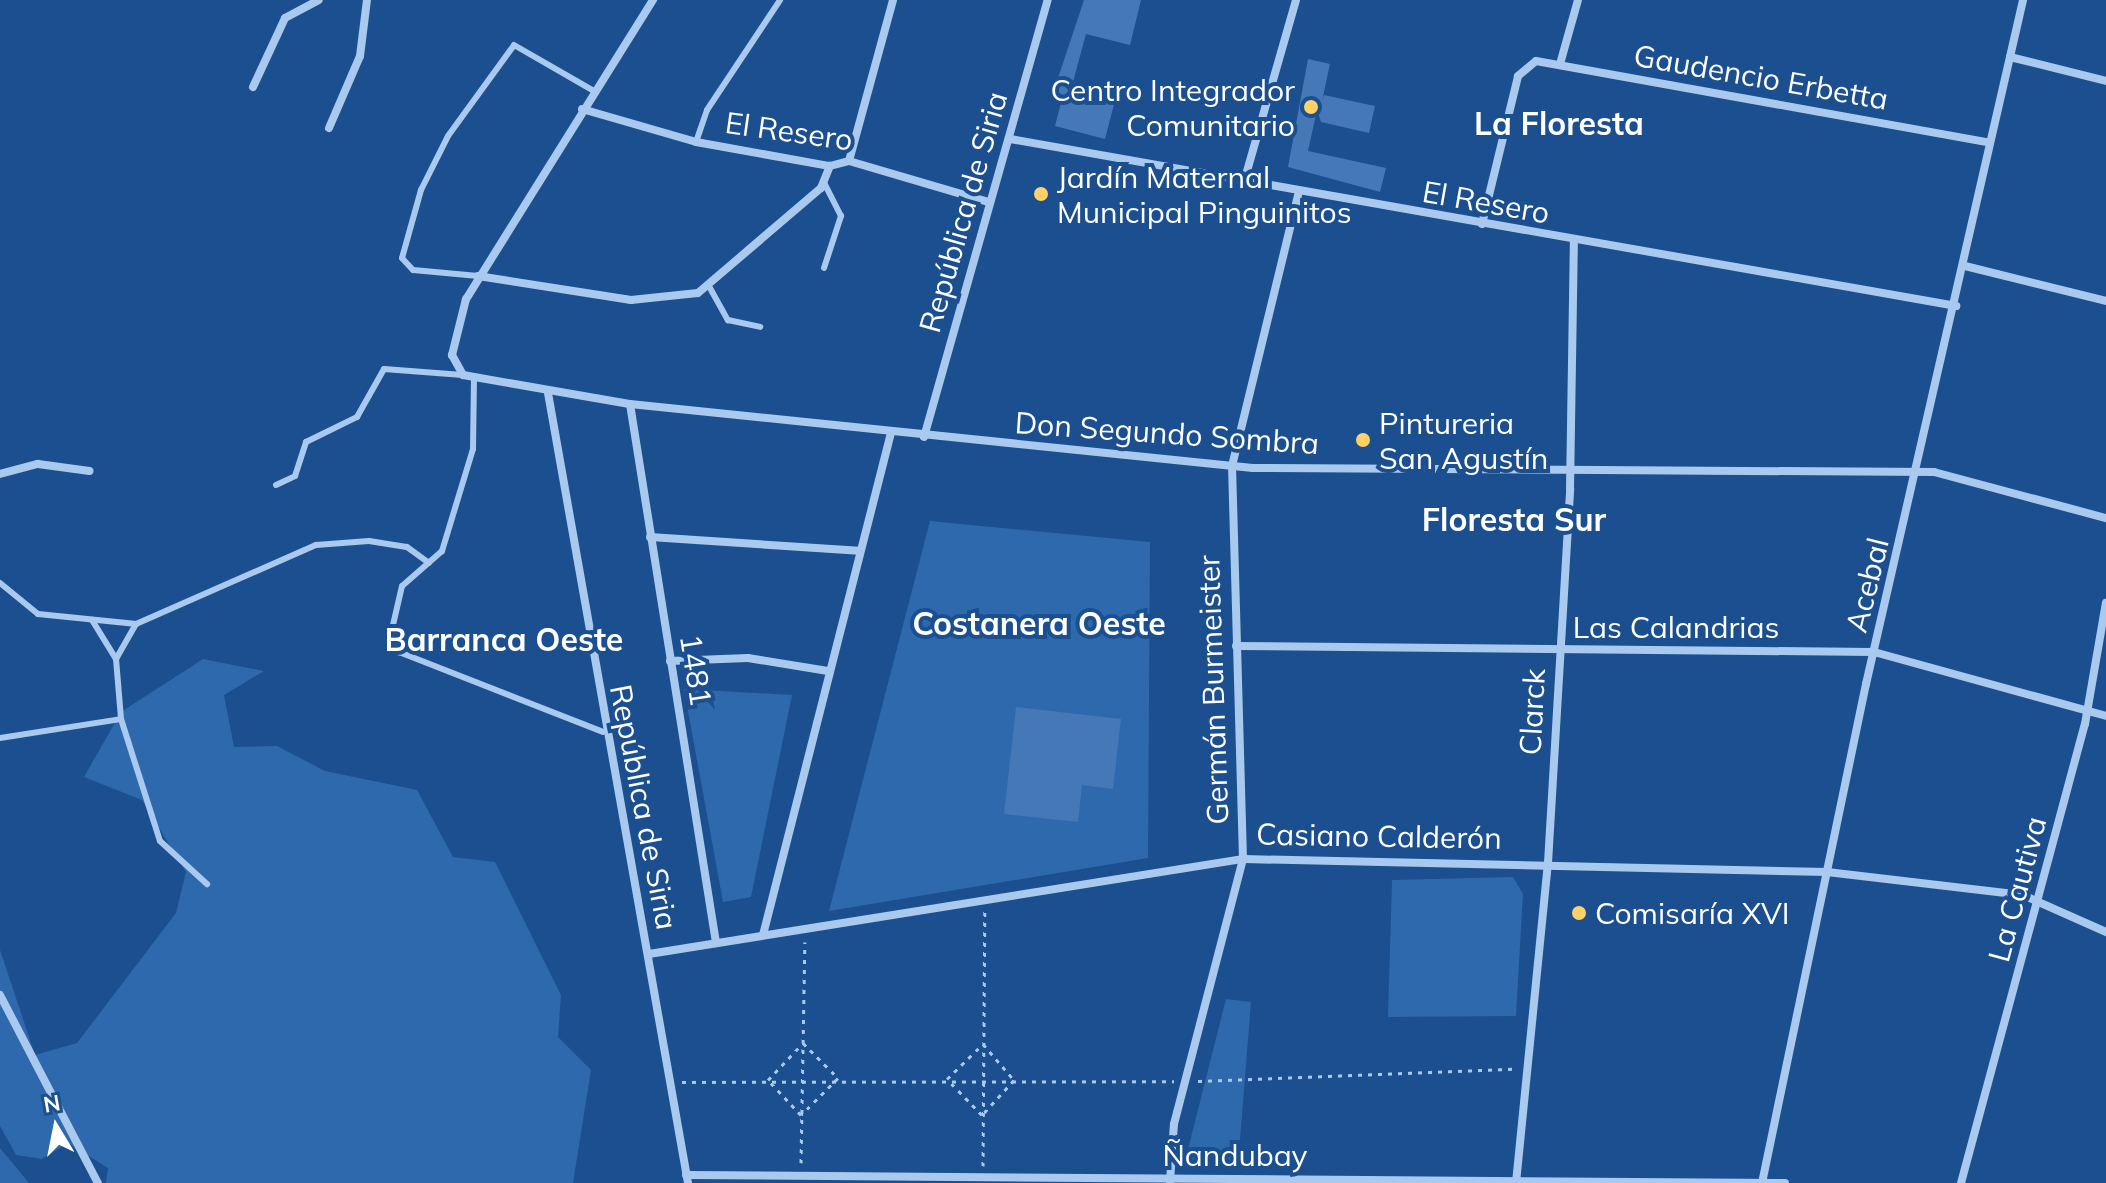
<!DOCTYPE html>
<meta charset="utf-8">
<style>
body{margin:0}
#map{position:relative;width:2106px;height:1183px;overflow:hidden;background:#1b4f8f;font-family:Mulish,sans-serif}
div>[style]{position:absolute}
.green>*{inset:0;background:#2e69ad}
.building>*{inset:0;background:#4478b7}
.path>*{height:3px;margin-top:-1.5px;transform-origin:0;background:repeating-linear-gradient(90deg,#a9c9ee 0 4px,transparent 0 10px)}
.service>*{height:6px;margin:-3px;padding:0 3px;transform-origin:3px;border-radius:3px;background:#a9c9ee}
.minor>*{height:8px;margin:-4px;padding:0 4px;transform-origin:4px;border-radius:4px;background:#a9c9ee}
.dots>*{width:22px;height:22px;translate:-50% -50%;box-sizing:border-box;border:4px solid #1b4f8f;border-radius:50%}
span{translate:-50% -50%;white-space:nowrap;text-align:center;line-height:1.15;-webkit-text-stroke:8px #1b4f8f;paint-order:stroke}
.street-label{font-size:30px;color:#fff}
.poi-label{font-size:30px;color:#fff}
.right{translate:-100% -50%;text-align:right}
.left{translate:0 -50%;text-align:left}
.neighbourhood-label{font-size:32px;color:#fff;font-weight:700}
.north{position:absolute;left:16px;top:1087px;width:80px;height:80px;-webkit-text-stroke:6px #1b4f8f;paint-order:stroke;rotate:350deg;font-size:22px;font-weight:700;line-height:32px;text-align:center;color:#fff}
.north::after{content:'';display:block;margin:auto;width:28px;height:36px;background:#fff;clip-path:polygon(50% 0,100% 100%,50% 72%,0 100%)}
</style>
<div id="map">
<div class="green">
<div style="clip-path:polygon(930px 521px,1150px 542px,1148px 858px,829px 911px)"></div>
<div style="clip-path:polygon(203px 659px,264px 671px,224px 695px,234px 747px,277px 746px,325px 771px,417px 790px,453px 857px,495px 862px,561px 995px,558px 1037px,591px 1070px,573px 1183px,106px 1183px,108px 1168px,68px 1143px,42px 1159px,16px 1155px,0 1126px,0 950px,35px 1055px,77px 1043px,176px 913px,186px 872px,142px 800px,84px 777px,121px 712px)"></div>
<div style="clip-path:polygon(684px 689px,792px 695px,751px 897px,723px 902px)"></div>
<div style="clip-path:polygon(1513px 877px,1523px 894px,1516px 1016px,1388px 1017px,1392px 880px)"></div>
<div style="clip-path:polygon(1226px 999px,1251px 1002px,1238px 1165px,1194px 1165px,1186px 1157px)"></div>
<div style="clip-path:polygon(0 1148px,29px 1183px,0 1183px)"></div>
</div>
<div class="building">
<div style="clip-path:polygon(1084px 0,1141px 0,1130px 45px,1086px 34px,1073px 82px,1117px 93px,1105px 139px,1055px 126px,1063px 95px,1054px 90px)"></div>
<div style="clip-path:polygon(1308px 59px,1330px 64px,1322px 101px,1324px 95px,1375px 106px,1369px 133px,1321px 122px,1317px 110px,1308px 151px,1386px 168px,1380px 192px,1288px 167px)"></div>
<div style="clip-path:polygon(1016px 707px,1121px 719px,1113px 789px,1082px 785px,1078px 822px,1004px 814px)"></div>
</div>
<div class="path">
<div style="left:803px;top:1043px;width:49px;rotate:45deg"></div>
<div style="left:838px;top:1078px;width:52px;rotate:135deg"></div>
<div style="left:801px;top:1115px;width:48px;rotate:-133.3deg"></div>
<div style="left:768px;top:1080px;width:51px;rotate:-46.6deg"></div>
<div style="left:983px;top:1044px;width:48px;rotate:49.3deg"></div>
<div style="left:1014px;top:1080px;width:47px;rotate:132.4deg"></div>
<div style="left:982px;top:1115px;width:50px;rotate:-134.2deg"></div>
<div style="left:947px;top:1079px;width:50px;rotate:-44.2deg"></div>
<div style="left:1198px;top:1081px;width:316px;rotate:-2.2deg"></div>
<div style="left:682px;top:1082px;width:492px;rotate:-0.1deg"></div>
<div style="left:801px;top:1163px;width:221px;rotate:-89deg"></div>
<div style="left:983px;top:1166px;width:255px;rotate:-89.6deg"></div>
</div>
<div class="service">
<div style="left:696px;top:142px;width:34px;rotate:-71deg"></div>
<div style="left:707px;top:110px;width:132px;rotate:-56.4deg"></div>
<div style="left:824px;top:268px;width:55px;rotate:-71.9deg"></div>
<div style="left:841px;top:216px;width:36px;rotate:-117deg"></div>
<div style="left:478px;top:276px;width:65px;rotate:-174.7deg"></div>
<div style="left:413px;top:270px;width:16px;rotate:-133deg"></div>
<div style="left:402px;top:258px;width:71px;rotate:-74.4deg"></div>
<div style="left:421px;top:190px;width:60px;rotate:-63.4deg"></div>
<div style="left:448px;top:136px;width:112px;rotate:-54deg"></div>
<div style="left:514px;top:45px;width:92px;rotate:29.9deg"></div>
<div style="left:710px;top:288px;width:37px;rotate:61deg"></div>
<div style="left:728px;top:320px;width:33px;rotate:12deg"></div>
<div style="left:474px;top:378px;width:71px;rotate:90.8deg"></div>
<div style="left:473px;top:449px;width:107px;rotate:106.9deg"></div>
<div style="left:442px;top:551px;width:53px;rotate:138.8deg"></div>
<div style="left:402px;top:586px;width:53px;rotate:103deg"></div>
<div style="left:390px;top:638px;width:17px;rotate:57deg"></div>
<div style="left:399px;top:652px;width:219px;rotate:21.4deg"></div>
<div style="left:276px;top:485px;width:21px;rotate:-25deg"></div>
<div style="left:295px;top:476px;width:36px;rotate:-72deg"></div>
<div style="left:306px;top:442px;width:57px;rotate:-26.1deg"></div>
<div style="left:357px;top:417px;width:55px;rotate:-60.6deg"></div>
<div style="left:384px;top:369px;width:79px;rotate:4.3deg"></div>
<div style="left:0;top:583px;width:49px;rotate:39.2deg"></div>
<div style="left:38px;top:614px;width:99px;rotate:5.8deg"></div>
<div style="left:136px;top:624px;width:197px;rotate:-23.7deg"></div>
<div style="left:316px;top:545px;width:53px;rotate:-4.3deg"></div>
<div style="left:369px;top:541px;width:38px;rotate:9deg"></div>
<div style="left:407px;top:547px;width:27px;rotate:36deg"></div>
<div style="left:92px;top:620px;width:46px;rotate:58.4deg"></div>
<div style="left:116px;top:659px;width:60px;rotate:85.2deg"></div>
<div style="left:121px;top:719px;width:128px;rotate:72.3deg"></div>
<div style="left:160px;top:841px;width:64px;rotate:42.5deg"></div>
<div style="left:116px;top:659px;width:40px;rotate:-60.3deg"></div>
<div style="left:0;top:738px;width:122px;rotate:-8.9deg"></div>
</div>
<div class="minor">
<div style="left:653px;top:0;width:353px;rotate:122deg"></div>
<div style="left:466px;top:299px;width:58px;rotate:104deg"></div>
<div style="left:452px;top:355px;width:23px;rotate:61deg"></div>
<div style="left:463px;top:375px;width:169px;rotate:9.9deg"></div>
<div style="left:630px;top:404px;width:626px;rotate:5.87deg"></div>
<div style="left:1253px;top:468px;width:681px;rotate:0.34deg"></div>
<div style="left:1934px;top:472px;width:178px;rotate:15deg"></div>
<div style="left:2010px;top:57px;width:99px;rotate:14deg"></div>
<div style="left:1560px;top:64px;width:66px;rotate:-74.3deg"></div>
<div style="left:253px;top:87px;width:76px;rotate:-65.1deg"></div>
<div style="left:285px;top:18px;width:38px;rotate:-28deg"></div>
<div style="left:582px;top:109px;width:119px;rotate:16.1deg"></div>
<div style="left:696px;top:142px;width:136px;rotate:10.2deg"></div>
<div style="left:830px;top:166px;width:20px;rotate:-15deg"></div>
<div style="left:849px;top:161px;width:145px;rotate:16.4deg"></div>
<div style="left:329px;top:128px;width:78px;rotate:-66.7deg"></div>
<div style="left:360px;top:56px;width:56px;rotate:-82.9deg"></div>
<div style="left:1010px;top:139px;width:961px;rotate:10.01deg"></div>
<div style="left:849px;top:161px;width:167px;rotate:-74.7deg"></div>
<div style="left:1243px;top:185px;width:192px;rotate:-74deg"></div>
<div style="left:1482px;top:224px;width:152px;rotate:-76.3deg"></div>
<div style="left:1518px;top:76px;width:23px;rotate:-40deg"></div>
<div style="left:1536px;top:61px;width:461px;rotate:10.2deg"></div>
<div style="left:1965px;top:266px;width:145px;rotate:13.9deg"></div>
<div style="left:478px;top:276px;width:155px;rotate:8.9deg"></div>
<div style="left:631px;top:300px;width:67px;rotate:-6deg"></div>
<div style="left:698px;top:293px;width:162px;rotate:-40.5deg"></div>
<div style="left:821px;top:188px;width:24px;rotate:-68deg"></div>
<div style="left:548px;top:393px;width:802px;rotate:79.95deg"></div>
<div style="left:630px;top:404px;width:546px;rotate:80.93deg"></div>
<div style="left:924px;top:437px;width:454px;rotate:-74.2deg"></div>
<div style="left:0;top:474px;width:39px;rotate:-15deg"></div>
<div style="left:38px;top:464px;width:52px;rotate:7.7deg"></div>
<div style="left:650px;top:537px;width:209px;rotate:3.8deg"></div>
<div style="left:1236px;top:646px;width:638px;rotate:0.54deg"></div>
<div style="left:1874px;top:652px;width:241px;rotate:15.4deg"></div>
<div style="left:670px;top:661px;width:78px;rotate:-2.2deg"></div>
<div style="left:748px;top:658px;width:81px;rotate:9.2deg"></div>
<div style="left:763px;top:935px;width:518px;rotate:-75.7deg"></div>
<div style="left:649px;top:954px;width:602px;rotate:-9.09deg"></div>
<div style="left:1243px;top:859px;width:584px;rotate:1.28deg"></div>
<div style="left:1827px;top:872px;width:197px;rotate:6.7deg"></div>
<div style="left:2023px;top:895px;width:91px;rotate:24deg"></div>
<div style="left:0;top:995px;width:212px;rotate:62.5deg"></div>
<div style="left:686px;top:1175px;width:1099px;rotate:0.42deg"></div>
<div style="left:1170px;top:1182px;width:58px;rotate:-86.1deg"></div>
<div style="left:1174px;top:1124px;width:274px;rotate:-75.4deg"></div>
<div style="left:1243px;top:859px;width:393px;rotate:-91.6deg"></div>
<div style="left:1232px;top:466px;width:279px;rotate:-76.3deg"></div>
<div style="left:1516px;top:1183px;width:322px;rotate:-84.3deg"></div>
<div style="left:1548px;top:863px;width:375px;rotate:-86.6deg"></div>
<div style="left:1570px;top:489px;width:247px;rotate:-89.1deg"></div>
<div style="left:1762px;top:1183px;width:510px;rotate:-78.23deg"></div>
<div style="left:1866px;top:684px;width:702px;rotate:-77.07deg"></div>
<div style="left:1961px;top:1183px;width:475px;rotate:-74.9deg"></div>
<div style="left:2085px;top:724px;width:123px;rotate:-80.2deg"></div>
</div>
<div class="dots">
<div style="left:1311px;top:107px;background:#ffd166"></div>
<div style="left:1041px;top:194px;background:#ffd166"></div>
<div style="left:1363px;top:440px;background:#ffd166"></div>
<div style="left:1579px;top:913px;background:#ffd166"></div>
</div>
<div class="street-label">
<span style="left:1761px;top:77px;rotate:10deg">Gaudencio Erbetta</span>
<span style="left:789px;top:131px;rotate:8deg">El Resero</span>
<span style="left:1486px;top:202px;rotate:10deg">El Resero</span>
<span style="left:963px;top:212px;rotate:-74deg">República de Siria</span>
<span style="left:1167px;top:433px;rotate:4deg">Don Segundo Sombra</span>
<span style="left:1867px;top:585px;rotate:-76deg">Acebal</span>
<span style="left:1676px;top:627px">Las Calandrias</span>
<span style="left:696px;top:670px;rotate:81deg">1481</span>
<span style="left:1213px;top:690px;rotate:-92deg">Germán Burmeister</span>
<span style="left:1532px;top:712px;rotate:-87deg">Clarck</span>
<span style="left:644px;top:807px;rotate:79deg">República de Siria</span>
<span style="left:1379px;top:836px;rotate:1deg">Casiano Calderón</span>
<span style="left:2017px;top:889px;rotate:-75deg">La Cautiva</span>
<span style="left:1235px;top:1155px">Ñandubay</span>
</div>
<div class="poi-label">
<span class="right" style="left:1295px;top:107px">Centro Integrador<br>Comunitario</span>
<span class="left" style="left:1057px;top:194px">Jardín Maternal<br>Municipal Pinguinitos</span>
<span class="left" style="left:1379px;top:440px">Pintureria<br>San Agustín</span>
<span class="left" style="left:1595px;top:913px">Comisaría XVI</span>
</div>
<div class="neighbourhood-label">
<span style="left:1559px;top:123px">La Floresta</span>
<span style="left:1514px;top:519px">Floresta Sur</span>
<span style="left:1039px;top:623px">Costanera Oeste</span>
<span style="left:504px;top:639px">Barranca Oeste</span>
</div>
<div class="north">N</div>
</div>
